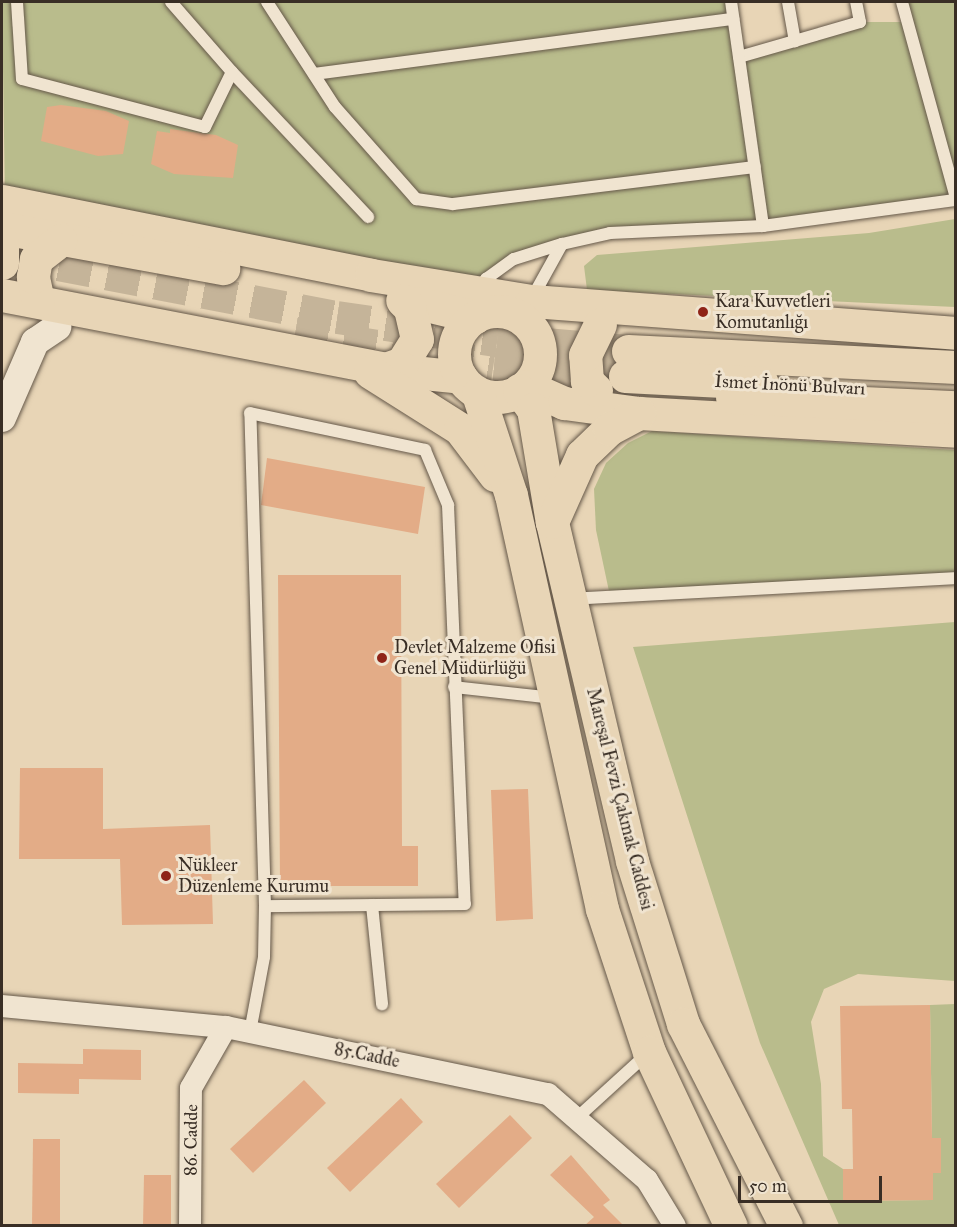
<!DOCTYPE html>
<meta charset="utf-8">
<style>
body{margin:0}
#map{position:relative;width:957px;height:1227px;overflow:hidden;background:#e8d5b6;font-family:"IM FELL Great Primer",serif}
div>[style]{position:absolute}
.green>*{inset:0;background:#b9bc8c}
.building>*{inset:0;background:#e3ac87}
.primary-tunnel>*{height:33px;margin-top:-16.5px;transform-origin:0;background:repeating-linear-gradient(90deg,#c5b499 0 33px,transparent 0 49px)}
.roads{filter:drop-shadow(0 0 2px #655849) drop-shadow(0 0 2px #655849)}
.service>*{height:12px;margin:-6px;padding:0 6px;transform-origin:6px;border-radius:6px;background:#f0e4d0}
.minor>*{height:22px;margin:-11px;padding:0 11px;transform-origin:11px;border-radius:11px;background:#f0e4d0}
.tertiary>*{height:28px;margin:-14px;padding:0 14px;transform-origin:14px;border-radius:14px;background:#f0e4d0}
.primary>*{height:33px;margin:-16.5px;padding:0 16.5px;transform-origin:16.5px;border-radius:16.5px;background:#e8d5b6}
.primary>.ring{margin:-16.5px;padding:0;box-sizing:content-box;background:none;border:33px solid #e8d5b6;border-radius:50%}
.dots>*{width:16px;height:16px;translate:-50% -50%;box-sizing:border-box;border:3px solid #f0e4d0;border-radius:50%}
span{translate:-50% -50%;white-space:nowrap;text-align:center;line-height:1.15;-webkit-text-stroke:6px #f0e4d0;paint-order:stroke}
.poi-label{font-size:18px;color:#392e25}
.left{translate:0 -50%;text-align:left}
.street-label{font-size:18px;color:#392e25}
.frame{position:absolute;inset:0;border:3px solid #392e25;pointer-events:none}
.scale{position:absolute;left:738px;top:1176px;width:144px;height:27px;box-sizing:border-box;border:3px solid #392e25;border-top:0;padding-left:8px;font-size:18px;line-height:21px;white-space:nowrap;color:#392e25;-webkit-text-stroke:4px #f0e4d0;paint-order:stroke}
</style>
<div id="map">
<div class="green">
<div style="clip-path:polygon(2px 2px,731px 2px,739px 57px,860px 22px,905px 22px,902px 2px,955px 2px,955px 200px,763px 226px,610px 233px,514px 259px,486px 279px,5px 202px)"></div>
<div style="clip-path:polygon(955px 219px,955px 307px,587px 290px,584px 266px,597px 255px,869px 233px)"></div>
<div style="clip-path:polygon(652px 431px,955px 450px,955px 578px,610px 596px,596px 530px,594px 489px,606px 463px,628px 443px)"></div>
<div style="clip-path:polygon(955px 622px,955px 981px,858px 974px,824px 989px,811px 1022px,821px 1084px,823px 1156px,843px 1169px,843px 1201px,932px 1200px,933px 1173px,941px 1172px,941px 1139px,932px 1138px,930px 1005px,955px 1004px,955px 1225px,839px 1225px,760px 1043px,633px 647px)"></div>
</div>
<div class="building">
<div style="clip-path:polygon(61px 105px,106px 111px,129px 121px,123px 154px,98px 156px,41px 141px,47px 107px)"></div>
<div style="clip-path:polygon(170px 129px,216px 135px,238px 145px,233px 178px,174px 174px,151px 164px,157px 131px,170px 133px)"></div>
<div style="clip-path:polygon(267px 458px,425px 487px,418px 534px,261px 505px)"></div>
<div style="clip-path:polygon(278px 575px,401px 575px,402px 846px,418px 846px,418px 886px,280px 886px)"></div>
<div style="clip-path:polygon(20px 768px,103px 768px,103px 829px,210px 825px,213px 924px,122px 925px,120px 859px,19px 859px)"></div>
<div style="clip-path:polygon(528px 789px,533px 919px,496px 921px,491px 790px)"></div>
<div style="clip-path:polygon(930px 1005px,932px 1138px,941px 1138px,941px 1173px,933px 1173px,933px 1200px,843px 1201px,843px 1169px,853px 1169px,852px 1109px,842px 1109px,840px 1006px)"></div>
<div style="clip-path:polygon(83px 1049px,141px 1050px,141px 1080px,79px 1079px,79px 1094px,18px 1093px,18px 1063px,83px 1064px)"></div>
<div style="clip-path:polygon(304px 1080px,326px 1103px,253px 1173px,230px 1149px)"></div>
<div style="clip-path:polygon(401px 1098px,423px 1122px,350px 1192px,327px 1168px)"></div>
<div style="clip-path:polygon(510px 1115px,532px 1138px,459px 1208px,436px 1184px)"></div>
<div style="clip-path:polygon(33px 1139px,60px 1139px,60px 1226px,32px 1226px)"></div>
<div style="clip-path:polygon(571px 1155px,610px 1200px,603px 1205px,624px 1226px,584px 1226px,594px 1217px,550px 1175px)"></div>
<div style="clip-path:polygon(144px 1175px,171px 1175px,171px 1226px,143px 1226px)"></div>
</div>
<div class="primary-tunnel">
<div style="left:11px;top:255px;width:332px;rotate:10.8deg"></div>
<div style="left:337px;top:317px;width:162px;rotate:8.2deg"></div>
<div style="left:497px;top:340px;width:131px;rotate:4.8deg"></div>
<div style="left:295px;top:333px;width:201px;rotate:8.9deg"></div>
<div style="left:494px;top:364px;width:132px;rotate:5.2deg"></div>
</div>
<div class="roads">
<div class="service">
<div style="left:17px;top:2px;width:77px;rotate:86.3deg"></div>
<div style="left:22px;top:79px;width:189px;rotate:14.7deg"></div>
<div style="left:205px;top:127px;width:61px;rotate:-63.9deg"></div>
<div style="left:232px;top:72px;width:199px;rotate:46.8deg"></div>
<div style="left:171px;top:2px;width:93px;rotate:48.9deg"></div>
<div style="left:267px;top:2px;width:125px;rotate:57.1deg"></div>
<div style="left:335px;top:107px;width:123px;rotate:48.6deg"></div>
<div style="left:416px;top:199px;width:37px;rotate:8deg"></div>
<div style="left:453px;top:204px;width:304px;rotate:-7deg"></div>
<div style="left:788px;top:2px;width:40px;rotate:80deg"></div>
<div style="left:902px;top:2px;width:203px;rotate:74.6deg"></div>
<div style="left:739px;top:57px;width:126px;rotate:-16.1deg"></div>
<div style="left:860px;top:22px;width:20px;rotate:-101deg"></div>
<div style="left:314px;top:74px;width:423px;rotate:-7.5deg"></div>
<div style="left:763px;top:226px;width:195px;rotate:-7.7deg"></div>
<div style="left:482px;top:292px;width:14px;rotate:-73deg"></div>
<div style="left:486px;top:279px;width:34px;rotate:-36deg"></div>
<div style="left:514px;top:259px;width:50px;rotate:-17.4deg"></div>
<div style="left:562px;top:244px;width:49px;rotate:-12.9deg"></div>
<div style="left:610px;top:233px;width:153px;rotate:-2.6deg"></div>
<div style="left:763px;top:226px;width:226px;rotate:-98.1deg"></div>
<div style="left:521px;top:318px;width:85px;rotate:-61deg"></div>
<div style="left:570px;top:599px;width:387px;rotate:-3.1deg"></div>
<div style="left:454px;top:687px;width:101px;rotate:6.3deg"></div>
<div style="left:372px;top:905px;width:100px;rotate:84.2deg"></div>
<div style="left:250px;top:1032px;width:76px;rotate:-79.4deg"></div>
<div style="left:264px;top:957px;width:51px;rotate:-88.9deg"></div>
<div style="left:265px;top:906px;width:493px;rotate:-91.7deg"></div>
<div style="left:250px;top:413px;width:179px;rotate:11.9deg"></div>
<div style="left:425px;top:450px;width:60px;rotate:67.3deg"></div>
<div style="left:448px;top:505px;width:399px;rotate:87.6deg"></div>
<div style="left:465px;top:904px;width:200px;rotate:179.4deg"></div>
<div style="left:578px;top:1117px;width:95px;rotate:-42.4deg"></div>
</div>
<div class="minor">
<div style="left:2px;top:1006px;width:225px;rotate:5.4deg"></div>
<div style="left:226px;top:1027px;width:329px;rotate:11.8deg"></div>
<div style="left:548px;top:1094px;width:131px;rotate:41deg"></div>
<div style="left:647px;top:1180px;width:54px;rotate:58.7deg"></div>
<div style="left:190px;top:1226px;width:138px;rotate:-89.6deg"></div>
<div style="left:191px;top:1088px;width:70px;rotate:-60.2deg"></div>
</div>
<div class="tertiary">
<div style="left:2px;top:418px;width:83px;rotate:-66.5deg"></div>
<div style="left:35px;top:342px;width:27px;rotate:-34deg"></div>
</div>
<div class="primary">
<div style="left:2px;top:201px;width:376px;rotate:11.3deg"></div>
<div style="left:371px;top:275px;width:163px;rotate:9.2deg"></div>
<div style="left:532px;top:301px;width:425px;rotate:4.3deg"></div>
<div style="left:2px;top:228px;width:225px;rotate:10.3deg"></div>
<div style="left:2px;top:242px;width:21px;rotate:90deg"></div>
<div style="left:2px;top:295px;width:390px;rotate:10.9deg"></div>
<div style="left:385px;top:369px;width:76px;rotate:6deg"></div>
<div style="left:38px;top:301px;width:25px;rotate:-102deg"></div>
<div style="left:33px;top:277px;width:18px;rotate:-81deg"></div>
<div style="left:36px;top:259px;width:31px;rotate:-38deg"></div>
<div style="left:418px;top:303px;width:59px;rotate:13.8deg"></div>
<div class="ring" style="left:454px;top:311px;width:53px;height:53px"></div>
<div style="left:628px;top:351px;width:328px;rotate:2.8deg"></div>
<div style="left:385px;top:369px;width:18px;rotate:-19deg"></div>
<div style="left:402px;top:363px;width:28px;rotate:-58deg"></div>
<div style="left:417px;top:339px;width:32px;rotate:-103deg"></div>
<div style="left:410px;top:308px;width:11px;rotate:-135deg"></div>
<div style="left:370px;top:372px;width:107px;rotate:32.3deg"></div>
<div style="left:460px;top:429px;width:58px;rotate:52.7deg"></div>
<div style="left:625px;top:376px;width:137px;rotate:2.9deg"></div>
<div style="left:526px;top:386px;width:42px;rotate:24.1deg"></div>
<div style="left:564px;top:403px;width:76px;rotate:7.6deg"></div>
<div style="left:639px;top:413px;width:318px;rotate:3.2deg"></div>
<div style="left:519px;top:390px;width:24px;rotate:54deg"></div>
<div style="left:533px;top:409px;width:115px;rotate:80.5deg"></div>
<div style="left:552px;top:522px;width:348px;rotate:76.7deg"></div>
<div style="left:632px;top:861px;width:171px;rotate:72.6deg"></div>
<div style="left:683px;top:1024px;width:227px;rotate:63deg"></div>
<div style="left:596px;top:390px;width:13px;rotate:-135deg"></div>
<div style="left:587px;top:381px;width:26px;rotate:-94deg"></div>
<div style="left:585px;top:355px;width:34px;rotate:-64deg"></div>
<div style="left:478px;top:394px;width:106px;rotate:71.9deg"></div>
<div style="left:511px;top:495px;width:424px;rotate:77.6deg"></div>
<div style="left:602px;top:909px;width:151px;rotate:71.8deg"></div>
<div style="left:649px;top:1052px;width:192px;rotate:64.8deg"></div>
<div style="left:732px;top:397px;width:224px;rotate:2.6deg"></div>
<div style="left:552px;top:522px;width:73px;rotate:-65.9deg"></div>
<div style="left:582px;top:455px;width:37px;rotate:-44deg"></div>
<div style="left:609px;top:429px;width:34px;rotate:-28deg"></div>
</div>
</div>
<div class="dots">
<div style="left:703px;top:312px;background:#8f2418"></div>
<div style="left:382px;top:658px;background:#8f2418"></div>
<div style="left:166px;top:876px;background:#8f2418"></div>
</div>
<div class="poi-label">
<span class="left" style="left:715px;top:312px">Kara Kuvvetleri<br>Komutanlığı</span>
<span class="left" style="left:394px;top:658px">Devlet Malzeme Ofisi<br>Genel Müdürlüğü</span>
<span class="left" style="left:178px;top:876px">Nükleer<br>Düzenleme Kurumu</span>
</div>
<div class="street-label">
<span style="left:790px;top:385px;rotate:3deg">İsmet İnönü Bulvarı</span>
<span style="left:620px;top:799px;rotate:76deg">Mareşal Fevzi Çakmak Caddesi</span>
<span style="left:367px;top:1055px;rotate:12deg">85.Cadde</span>
<span style="left:191px;top:1140px;rotate:-89deg">86. Cadde</span>
</div>
<div class="frame"></div>
<div class="scale">50 m</div>
</div>
